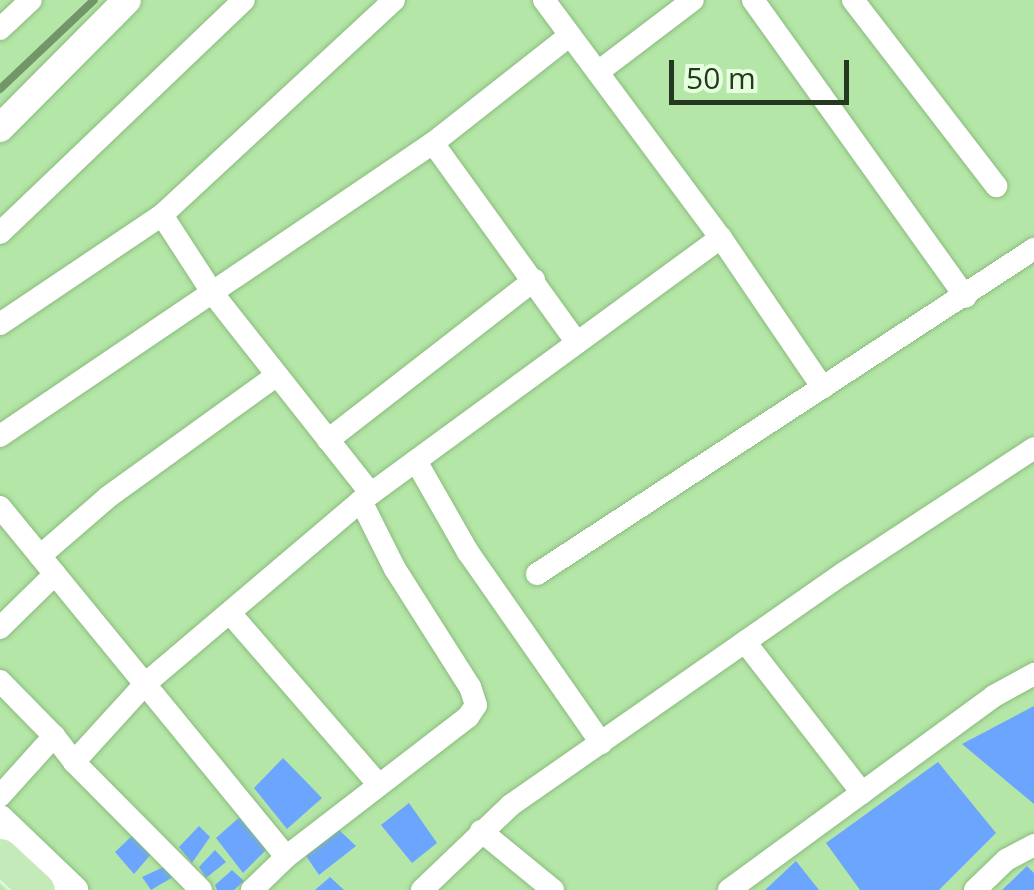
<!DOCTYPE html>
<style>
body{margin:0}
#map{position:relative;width:1034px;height:890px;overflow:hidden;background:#b4e6a7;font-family:"Open Sans",sans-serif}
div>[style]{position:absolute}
.building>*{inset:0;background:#6ca5fe}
.roads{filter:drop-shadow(0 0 2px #8aba7d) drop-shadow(0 0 2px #8aba7d)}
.minor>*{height:22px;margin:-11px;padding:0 11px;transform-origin:11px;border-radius:11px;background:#fff}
.tertiary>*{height:28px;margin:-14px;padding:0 14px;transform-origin:14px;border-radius:14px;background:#fff}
.rail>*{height:8px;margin:-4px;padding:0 4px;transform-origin:4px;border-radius:4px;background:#729668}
.bridges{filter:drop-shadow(0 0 2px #fff) drop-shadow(0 0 2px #fff)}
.primary-bridge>*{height:35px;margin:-17.5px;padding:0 17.5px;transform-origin:17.5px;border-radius:17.5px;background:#c4eab9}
span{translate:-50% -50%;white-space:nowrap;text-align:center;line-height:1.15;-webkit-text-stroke:9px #e6ffdf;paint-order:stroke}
.scale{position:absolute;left:669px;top:60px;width:180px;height:45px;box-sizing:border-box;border:5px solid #263920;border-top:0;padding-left:12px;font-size:30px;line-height:35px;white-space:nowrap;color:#263920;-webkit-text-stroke:8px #e6ffdf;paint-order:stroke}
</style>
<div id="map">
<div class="building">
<div style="clip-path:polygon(1034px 706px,1034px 804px,962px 744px)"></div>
<div style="clip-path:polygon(283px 758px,322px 798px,287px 829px,254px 788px)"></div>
<div style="clip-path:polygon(938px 762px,996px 833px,939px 890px,860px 890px,826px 843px)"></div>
<div style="clip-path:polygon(409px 803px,437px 843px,412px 863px,381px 825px)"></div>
<div style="clip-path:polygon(243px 814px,269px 847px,243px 873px,216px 838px)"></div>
<div style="clip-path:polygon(199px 826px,210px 837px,192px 863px,179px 847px)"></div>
<div style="clip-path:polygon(338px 829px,356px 846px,319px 875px,304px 853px)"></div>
<div style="clip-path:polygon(135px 833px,152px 853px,134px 874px,115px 852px)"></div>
<div style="clip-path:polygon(215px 850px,226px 862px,206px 878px,199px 867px)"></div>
<div style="clip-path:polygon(796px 861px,819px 890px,765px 890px)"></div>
<div style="clip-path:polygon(168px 865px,173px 877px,151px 890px,142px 877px)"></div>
<div style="clip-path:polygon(1027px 866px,1034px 873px,1034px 890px,1002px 890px)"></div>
<div style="clip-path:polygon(232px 870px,244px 881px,234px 890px,217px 890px,215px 885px)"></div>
<div style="clip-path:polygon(330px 877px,344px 890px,315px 890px)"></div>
</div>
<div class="roads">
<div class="minor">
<div style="left:544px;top:0;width:297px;rotate:53.4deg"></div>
<div style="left:721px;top:238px;width:181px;rotate:55.8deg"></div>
<div style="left:753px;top:0;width:365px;rotate:54.4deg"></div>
<div style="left:853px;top:0;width:235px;rotate:52.4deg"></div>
<div style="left:0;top:29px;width:42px;rotate:-43.1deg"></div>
<div style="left:598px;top:72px;width:119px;rotate:-37.2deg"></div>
<div style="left:433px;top:143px;width:246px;rotate:54.2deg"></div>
<div style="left:162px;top:215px;width:95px;rotate:57deg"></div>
<div style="left:214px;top:295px;width:253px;rotate:51.7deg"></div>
<div style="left:0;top:233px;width:337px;rotate:-43.7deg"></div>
<div style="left:0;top:324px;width:195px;rotate:-33.9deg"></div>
<div style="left:162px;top:215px;width:316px;rotate:-42.8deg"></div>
<div style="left:0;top:436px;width:523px;rotate:-34.09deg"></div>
<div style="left:433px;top:143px;width:174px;rotate:-38.2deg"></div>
<div style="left:328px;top:440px;width:261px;rotate:-37.8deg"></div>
<div style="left:416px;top:461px;width:105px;rotate:60.3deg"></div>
<div style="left:468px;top:552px;width:233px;rotate:55.1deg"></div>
<div style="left:0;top:507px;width:452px;rotate:50.7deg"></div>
<div style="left:40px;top:556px;width:90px;rotate:-40.9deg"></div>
<div style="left:108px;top:497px;width:208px;rotate:-35.8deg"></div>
<div style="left:537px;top:574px;width:594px;rotate:-33.18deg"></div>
<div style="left:230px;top:613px;width:226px;rotate:49.1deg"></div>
<div style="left:0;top:628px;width:77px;rotate:-44.5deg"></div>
<div style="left:745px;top:642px;width:191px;rotate:52.2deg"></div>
<div style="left:0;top:681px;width:77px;rotate:45.5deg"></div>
<div style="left:74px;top:762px;width:180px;rotate:45.2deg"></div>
<div style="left:0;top:796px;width:81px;rotate:-48deg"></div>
<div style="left:54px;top:736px;width:33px;rotate:52deg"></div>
<div style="left:74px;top:762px;width:105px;rotate:-47.7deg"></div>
<div style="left:145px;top:684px;width:283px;rotate:-40.3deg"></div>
<div style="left:361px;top:501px;width:446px;rotate:-36.2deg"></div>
<div style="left:481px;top:831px;width:93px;rotate:39.3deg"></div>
<div style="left:252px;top:890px;width:47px;rotate:-44.1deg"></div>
<div style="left:286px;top:857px;width:230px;rotate:-37.6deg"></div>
<div style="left:468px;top:717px;width:14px;rotate:-56deg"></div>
<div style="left:476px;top:705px;width:19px;rotate:-108deg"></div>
<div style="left:470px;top:687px;width:140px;rotate:-122.4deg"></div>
<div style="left:395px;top:569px;width:76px;rotate:-116.6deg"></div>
<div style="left:422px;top:890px;width:123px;rotate:-43.7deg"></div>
<div style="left:511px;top:805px;width:406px;rotate:-34.9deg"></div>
<div style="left:844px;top:573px;width:227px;rotate:-33.3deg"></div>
<div style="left:729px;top:890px;width:328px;rotate:-36.2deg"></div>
<div style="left:994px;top:696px;width:46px;rotate:-28.8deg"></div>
<div style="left:975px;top:890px;width:43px;rotate:-44.1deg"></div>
<div style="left:1006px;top:860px;width:32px;rotate:-28deg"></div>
</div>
<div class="tertiary">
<div style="left:0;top:128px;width:180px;rotate:-45.2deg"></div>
<div style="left:0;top:819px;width:103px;rotate:43.8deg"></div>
</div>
</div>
<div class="rail">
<div style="left:0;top:89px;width:129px;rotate:-43.4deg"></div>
</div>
<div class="bridges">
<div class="primary-bridge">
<div style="left:0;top:856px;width:50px;rotate:42.6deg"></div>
</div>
</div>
<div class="scale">50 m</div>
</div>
